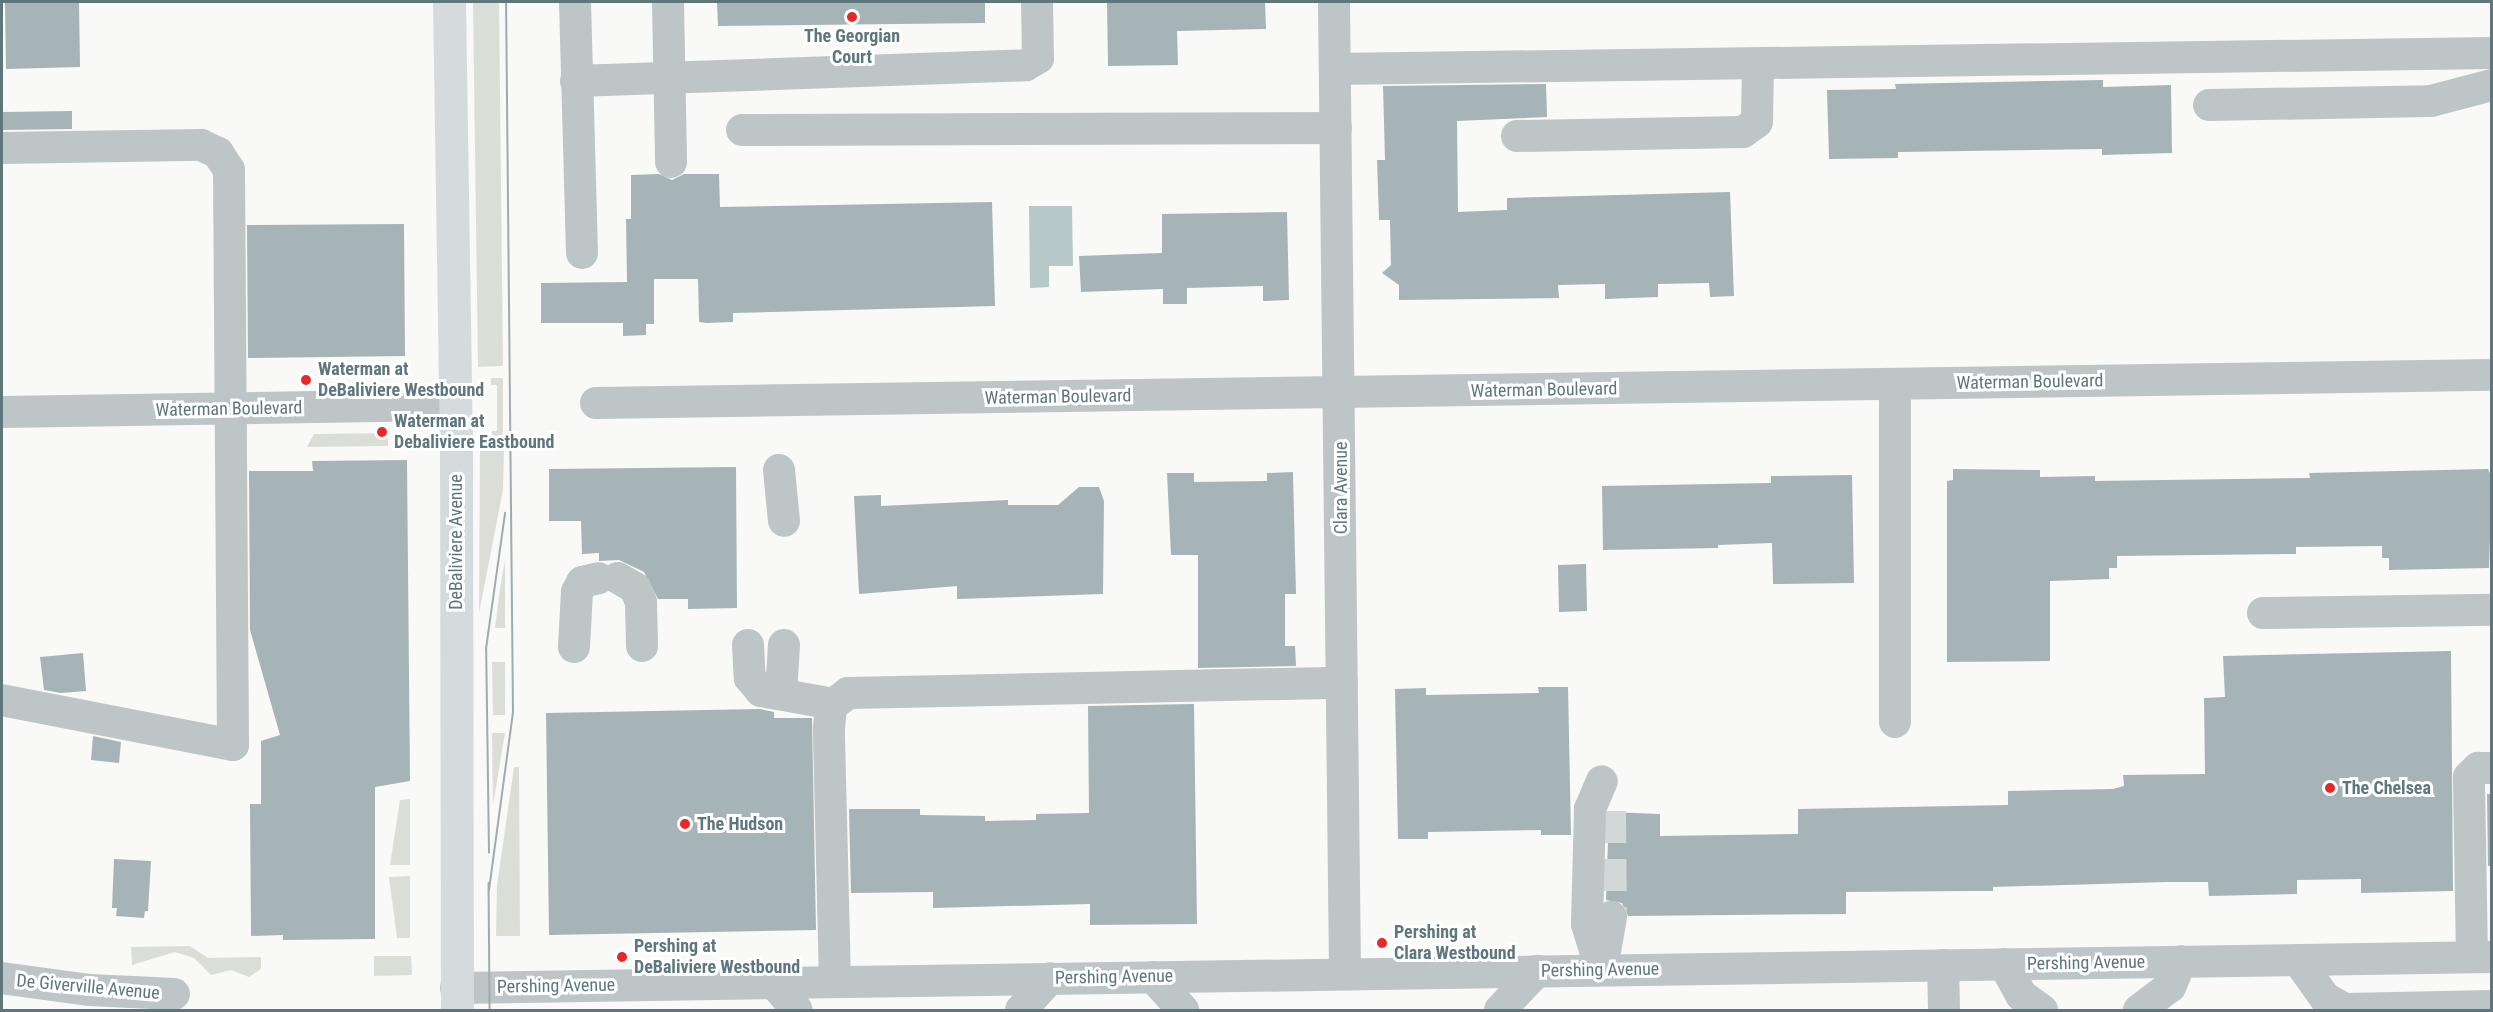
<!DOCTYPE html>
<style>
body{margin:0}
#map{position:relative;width:2493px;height:1012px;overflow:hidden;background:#f9f9f7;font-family:"Roboto Condensed",sans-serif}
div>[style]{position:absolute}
.green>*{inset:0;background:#dbded6}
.water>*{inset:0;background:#b6c8c8}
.building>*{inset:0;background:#a6b4b7}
.minor-tunnel>*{height:32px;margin-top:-16px;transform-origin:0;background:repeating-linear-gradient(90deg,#d2d8d8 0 32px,transparent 0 48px)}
.minor>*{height:32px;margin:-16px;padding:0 16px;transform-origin:16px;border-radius:16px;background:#bdc5c7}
.major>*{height:33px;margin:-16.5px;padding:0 16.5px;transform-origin:16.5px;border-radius:16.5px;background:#d5dbdd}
.tram>*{height:1.5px;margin:-0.75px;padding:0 0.75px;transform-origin:0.75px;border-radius:0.75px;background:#9fabae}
.dots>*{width:16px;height:16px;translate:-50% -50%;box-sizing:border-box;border:3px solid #fff;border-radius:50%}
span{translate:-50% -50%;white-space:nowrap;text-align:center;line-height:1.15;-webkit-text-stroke:6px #fff;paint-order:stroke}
.poi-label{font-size:18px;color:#5e777d;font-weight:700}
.left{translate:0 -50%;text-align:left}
.street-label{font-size:18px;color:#5e777d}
.frame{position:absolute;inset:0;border:3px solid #5e777d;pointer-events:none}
</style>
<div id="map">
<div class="green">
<div style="clip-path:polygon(473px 2px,499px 2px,503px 366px,478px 367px)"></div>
<div style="clip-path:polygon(491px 378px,503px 378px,503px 437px,492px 437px,492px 431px,497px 431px,497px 385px,491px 385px)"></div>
<div style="clip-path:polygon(388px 433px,388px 446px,307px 447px,314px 434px)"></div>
<div style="clip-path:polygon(504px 448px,503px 490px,479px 613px,480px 449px)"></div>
<div style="clip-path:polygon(505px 560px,505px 628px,495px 628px,500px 589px)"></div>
<div style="clip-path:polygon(492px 662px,505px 662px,505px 715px,493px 715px)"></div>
<div style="clip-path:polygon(492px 733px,505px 733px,493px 805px)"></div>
<div style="clip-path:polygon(514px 767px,519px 767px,520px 936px,496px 936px,497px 886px)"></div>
<div style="clip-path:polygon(410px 799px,410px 865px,390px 865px,400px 800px)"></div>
<div style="clip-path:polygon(410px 876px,410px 938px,397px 938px,389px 877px)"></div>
<div style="clip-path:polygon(190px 946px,208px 958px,261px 957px,261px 969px,249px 977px,231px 970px,211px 975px,194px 958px,175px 952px,132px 965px,131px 947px)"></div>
<div style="clip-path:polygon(374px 956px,411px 956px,412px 975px,374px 976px)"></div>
</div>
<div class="water">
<div style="clip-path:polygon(1029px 206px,1072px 206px,1073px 266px,1049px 266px,1049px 287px,1030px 288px)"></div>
</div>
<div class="building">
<div style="clip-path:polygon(5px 2px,79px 2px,80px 67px,6px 69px)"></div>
<div style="clip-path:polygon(717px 2px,985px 2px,985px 23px,718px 26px)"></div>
<div style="clip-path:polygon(1107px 2px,1265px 2px,1266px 29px,1177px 31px,1178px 65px,1108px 66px)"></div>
<div style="clip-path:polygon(2103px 80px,2103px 87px,2171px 85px,2172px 153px,2102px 155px,2102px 149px,1898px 152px,1898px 158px,1829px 159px,1827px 90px,1896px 89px,1895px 84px)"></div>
<div style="clip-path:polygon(1546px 84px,1547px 117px,1457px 121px,1458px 212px,1507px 210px,1507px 198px,1730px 192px,1734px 296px,1710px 297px,1709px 283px,1658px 284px,1658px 297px,1605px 299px,1605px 284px,1558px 285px,1559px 298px,1399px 300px,1399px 285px,1382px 273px,1391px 265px,1390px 220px,1379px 220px,1377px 160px,1385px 160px,1383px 86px)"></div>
<div style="clip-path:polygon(72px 111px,72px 129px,2px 130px,2px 112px)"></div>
<div style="clip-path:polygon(659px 174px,672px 180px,684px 174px,719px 174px,720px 207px,992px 202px,995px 306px,733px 313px,733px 322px,707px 323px,699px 322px,698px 279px,654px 279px,654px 324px,646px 324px,646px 335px,623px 336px,623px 323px,541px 323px,541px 283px,627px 282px,626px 219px,631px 219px,631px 175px)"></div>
<div style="clip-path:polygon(1287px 212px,1289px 300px,1263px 301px,1263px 286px,1187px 288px,1187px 304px,1163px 304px,1163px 289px,1081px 292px,1079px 256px,1162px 253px,1162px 214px)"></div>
<div style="clip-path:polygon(404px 224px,405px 356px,248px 358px,247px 225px)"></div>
<div style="clip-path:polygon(407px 460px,410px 781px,375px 787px,375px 939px,283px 940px,283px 935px,251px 936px,250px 804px,261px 804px,261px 741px,280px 735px,250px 630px,249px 471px,313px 471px,312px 461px)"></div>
<div style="clip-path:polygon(736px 467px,737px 608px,688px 609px,688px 599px,658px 599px,644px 572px,619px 560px,599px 561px,599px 553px,582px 554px,581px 521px,549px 521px,549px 469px)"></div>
<div style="clip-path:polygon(1953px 469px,2040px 470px,2040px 477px,2095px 476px,2095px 481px,2310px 478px,2309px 473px,2488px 469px,2492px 478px,2489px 568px,2389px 570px,2389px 558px,2382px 558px,2382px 546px,2296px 547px,2296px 554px,2117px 556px,2117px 568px,2109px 568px,2109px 579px,2050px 581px,2050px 661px,1947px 662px,1947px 481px,1953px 480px)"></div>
<div style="clip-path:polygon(1293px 472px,1296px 594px,1285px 594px,1285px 646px,1295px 646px,1296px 666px,1198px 668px,1198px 555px,1171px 555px,1167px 473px,1194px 473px,1194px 482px,1267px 481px,1267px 473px)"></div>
<div style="clip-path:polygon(1852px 475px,1854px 583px,1773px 584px,1772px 543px,1718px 545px,1718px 548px,1603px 550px,1602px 486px,1771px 483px,1771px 476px)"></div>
<div style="clip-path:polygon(1079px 487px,1099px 487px,1104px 501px,1103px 594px,957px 599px,957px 586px,859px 594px,854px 496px,881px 495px,881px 506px,1008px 500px,1008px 505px,1058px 505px)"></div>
<div style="clip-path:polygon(1586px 564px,1587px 611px,1559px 612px,1558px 565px)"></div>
<div style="clip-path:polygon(2451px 651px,2453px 891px,2361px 893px,2361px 879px,2297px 880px,2297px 894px,2209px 896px,2208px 882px,2167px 882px,1993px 887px,1993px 891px,1970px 891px,1846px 892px,1846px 914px,1628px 916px,1622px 903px,1606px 900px,1609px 812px,1660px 814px,1660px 836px,1798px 834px,1798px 809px,2008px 805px,2008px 791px,2113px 789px,2124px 786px,2123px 775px,2205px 774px,2204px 698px,2225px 697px,2223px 656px)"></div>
<div style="clip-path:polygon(83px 653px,86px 691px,61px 693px,44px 690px,40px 657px)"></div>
<div style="clip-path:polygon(1538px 687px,1568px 687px,1571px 835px,1541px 835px,1541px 830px,1428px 832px,1428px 839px,1398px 839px,1395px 689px,1426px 688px,1426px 695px,1539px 693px)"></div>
<div style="clip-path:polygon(1194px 704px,1197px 924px,1090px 925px,1090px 904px,933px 908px,933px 892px,851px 893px,849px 809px,920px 809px,920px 815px,985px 816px,985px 821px,1036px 820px,1036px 814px,1089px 813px,1088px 706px)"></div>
<div style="clip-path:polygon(760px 709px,774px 712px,774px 718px,812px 718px,816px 930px,549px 935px,546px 713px)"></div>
<div style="clip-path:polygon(93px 736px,121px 742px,119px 763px,91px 760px)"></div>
<div style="clip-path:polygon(2487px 794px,2492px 794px,2492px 866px,2488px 866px)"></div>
<div style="clip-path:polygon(114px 859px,151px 861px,148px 911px,145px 911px,144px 918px,116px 916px,117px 908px,112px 908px)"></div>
</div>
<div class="minor-tunnel">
<div style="left:1610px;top:811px;width:106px;rotate:89.5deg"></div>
</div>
<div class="minor">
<div style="left:575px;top:2px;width:251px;rotate:88.4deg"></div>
<div style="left:668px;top:2px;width:160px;rotate:88.9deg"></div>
<div style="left:1334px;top:2px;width:972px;rotate:89.35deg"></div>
<div style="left:1335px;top:69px;width:1157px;rotate:-0.79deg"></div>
<div style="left:576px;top:81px;width:450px;rotate:-2deg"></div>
<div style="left:1026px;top:65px;width:14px;rotate:-30deg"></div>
<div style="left:1038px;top:58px;width:56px;rotate:-91deg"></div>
<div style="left:2209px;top:105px;width:222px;rotate:-1deg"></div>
<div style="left:2431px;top:101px;width:63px;rotate:-14.7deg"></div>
<div style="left:742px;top:130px;width:594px;rotate:-0.19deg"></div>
<div style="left:1517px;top:136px;width:226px;rotate:-1deg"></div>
<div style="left:1743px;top:132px;width:17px;rotate:-36deg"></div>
<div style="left:1757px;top:122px;width:58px;rotate:-89deg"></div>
<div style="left:2px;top:148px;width:199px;rotate:-0.9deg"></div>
<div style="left:201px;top:145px;width:19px;rotate:25deg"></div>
<div style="left:218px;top:153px;width:20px;rotate:57deg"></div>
<div style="left:229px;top:170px;width:575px;rotate:89.6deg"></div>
<div style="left:233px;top:745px;width:235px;rotate:-169deg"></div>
<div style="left:1895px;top:384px;width:338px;rotate:90deg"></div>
<div style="left:596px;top:403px;width:1896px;rotate:-0.85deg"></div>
<div style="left:2px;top:412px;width:454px;rotate:-0.9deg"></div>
<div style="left:779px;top:470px;width:51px;rotate:84.4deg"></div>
<div style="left:618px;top:578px;width:20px;rotate:30deg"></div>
<div style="left:635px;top:588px;width:15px;rotate:67deg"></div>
<div style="left:641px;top:602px;width:44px;rotate:88.7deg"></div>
<div style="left:2263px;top:613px;width:229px;rotate:-0.8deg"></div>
<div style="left:748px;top:645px;width:33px;rotate:87deg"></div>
<div style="left:750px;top:678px;width:17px;rotate:50deg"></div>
<div style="left:761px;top:691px;width:74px;rotate:10.1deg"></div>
<div style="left:574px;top:647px;width:55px;rotate:-86.9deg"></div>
<div style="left:577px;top:592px;width:11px;rotate:-63deg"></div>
<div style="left:582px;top:582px;width:17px;rotate:-13deg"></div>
<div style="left:781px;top:694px;width:49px;rotate:-86.5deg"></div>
<div style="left:2472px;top:957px;width:180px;rotate:-91deg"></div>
<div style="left:2469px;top:777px;width:13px;rotate:-45deg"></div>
<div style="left:2478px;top:768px;width:13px"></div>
<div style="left:2298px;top:960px;width:47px;rotate:54.6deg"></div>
<div style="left:2325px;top:998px;width:23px;rotate:29deg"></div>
<div style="left:2345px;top:1009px;width:147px;rotate:-1.2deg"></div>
<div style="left:1603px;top:963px;width:47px;rotate:-80.1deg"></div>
<div style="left:2004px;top:964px;width:35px;rotate:61deg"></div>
<div style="left:2021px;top:995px;width:26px;rotate:36deg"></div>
<div style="left:1943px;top:965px;width:45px;rotate:88.7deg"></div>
<div style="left:1601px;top:970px;width:48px;rotate:-106.9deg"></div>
<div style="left:1587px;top:924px;width:115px;rotate:-88.5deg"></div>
<div style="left:1590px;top:809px;width:30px;rotate:-67deg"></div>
<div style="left:1153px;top:977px;width:45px;rotate:47.7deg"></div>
<div style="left:2px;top:978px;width:89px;rotate:7.8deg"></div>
<div style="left:90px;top:990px;width:84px;rotate:2.7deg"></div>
<div style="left:835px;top:982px;width:254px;rotate:-91.4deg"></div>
<div style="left:829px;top:728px;width:22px;rotate:-85deg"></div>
<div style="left:831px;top:706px;width:21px;rotate:-37deg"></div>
<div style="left:848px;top:693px;width:494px;rotate:-1.2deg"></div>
<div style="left:774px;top:983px;width:35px;rotate:50deg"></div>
<div style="left:456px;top:988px;width:2036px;rotate:-0.87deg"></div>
<div style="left:1021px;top:1010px;width:43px;rotate:-47.8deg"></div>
<div style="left:1500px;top:1010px;width:54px;rotate:-46.5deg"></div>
<div style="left:2139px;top:1010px;width:39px;rotate:-37deg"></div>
<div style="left:2170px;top:987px;width:28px;rotate:-67deg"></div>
</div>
<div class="major">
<div style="left:449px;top:2px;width:444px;rotate:89.1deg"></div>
<div style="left:456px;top:446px;width:564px;rotate:89.9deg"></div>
</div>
<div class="tram">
<div style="left:489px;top:853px;width:204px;rotate:-90.8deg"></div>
<div style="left:486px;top:649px;width:137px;rotate:-82deg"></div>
<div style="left:489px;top:883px;width:127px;rotate:89.5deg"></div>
<div style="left:489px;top:890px;width:179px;rotate:-82.3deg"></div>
<div style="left:513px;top:713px;width:711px;rotate:-90.56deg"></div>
</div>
<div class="dots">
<div style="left:852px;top:17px;background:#ea2727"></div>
<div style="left:306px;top:380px;background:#ea2727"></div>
<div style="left:382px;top:432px;background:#ea2727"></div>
<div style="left:2330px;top:788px;background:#ea2727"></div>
<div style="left:685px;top:824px;background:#ea2727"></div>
<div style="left:1382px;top:943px;background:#ea2727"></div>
<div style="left:622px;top:957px;background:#ea2727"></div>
</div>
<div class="poi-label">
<span style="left:852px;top:47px">The Georgian<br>Court</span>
<span class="left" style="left:318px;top:380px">Waterman at<br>DeBaliviere Westbound</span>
<span class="left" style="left:394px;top:432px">Waterman at<br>Debaliviere Eastbound</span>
<span class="left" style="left:2342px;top:788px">The Chelsea</span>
<span class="left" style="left:697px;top:824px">The Hudson</span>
<span class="left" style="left:1394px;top:943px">Pershing at<br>Clara Westbound</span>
<span class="left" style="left:634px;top:957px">Pershing at<br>DeBaliviere Westbound</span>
</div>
<div class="street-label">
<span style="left:2030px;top:382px;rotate:-1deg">Waterman Boulevard</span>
<span style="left:1544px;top:390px;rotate:-1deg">Waterman Boulevard</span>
<span style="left:1058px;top:397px;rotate:-1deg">Waterman Boulevard</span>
<span style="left:229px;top:409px;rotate:-1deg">Waterman Boulevard</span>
<span style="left:1341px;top:488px;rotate:-90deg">Clara Avenue</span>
<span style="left:456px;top:542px;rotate:-90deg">DeBaliviere Avenue</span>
<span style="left:2086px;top:963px;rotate:-1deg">Pershing Avenue</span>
<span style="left:1600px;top:970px;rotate:-1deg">Pershing Avenue</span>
<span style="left:1114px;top:977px;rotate:-1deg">Pershing Avenue</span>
<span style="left:556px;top:986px;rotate:-1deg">Pershing Avenue</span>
<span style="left:88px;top:987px;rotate:5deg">De Giverville Avenue</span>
</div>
<div class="frame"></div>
</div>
